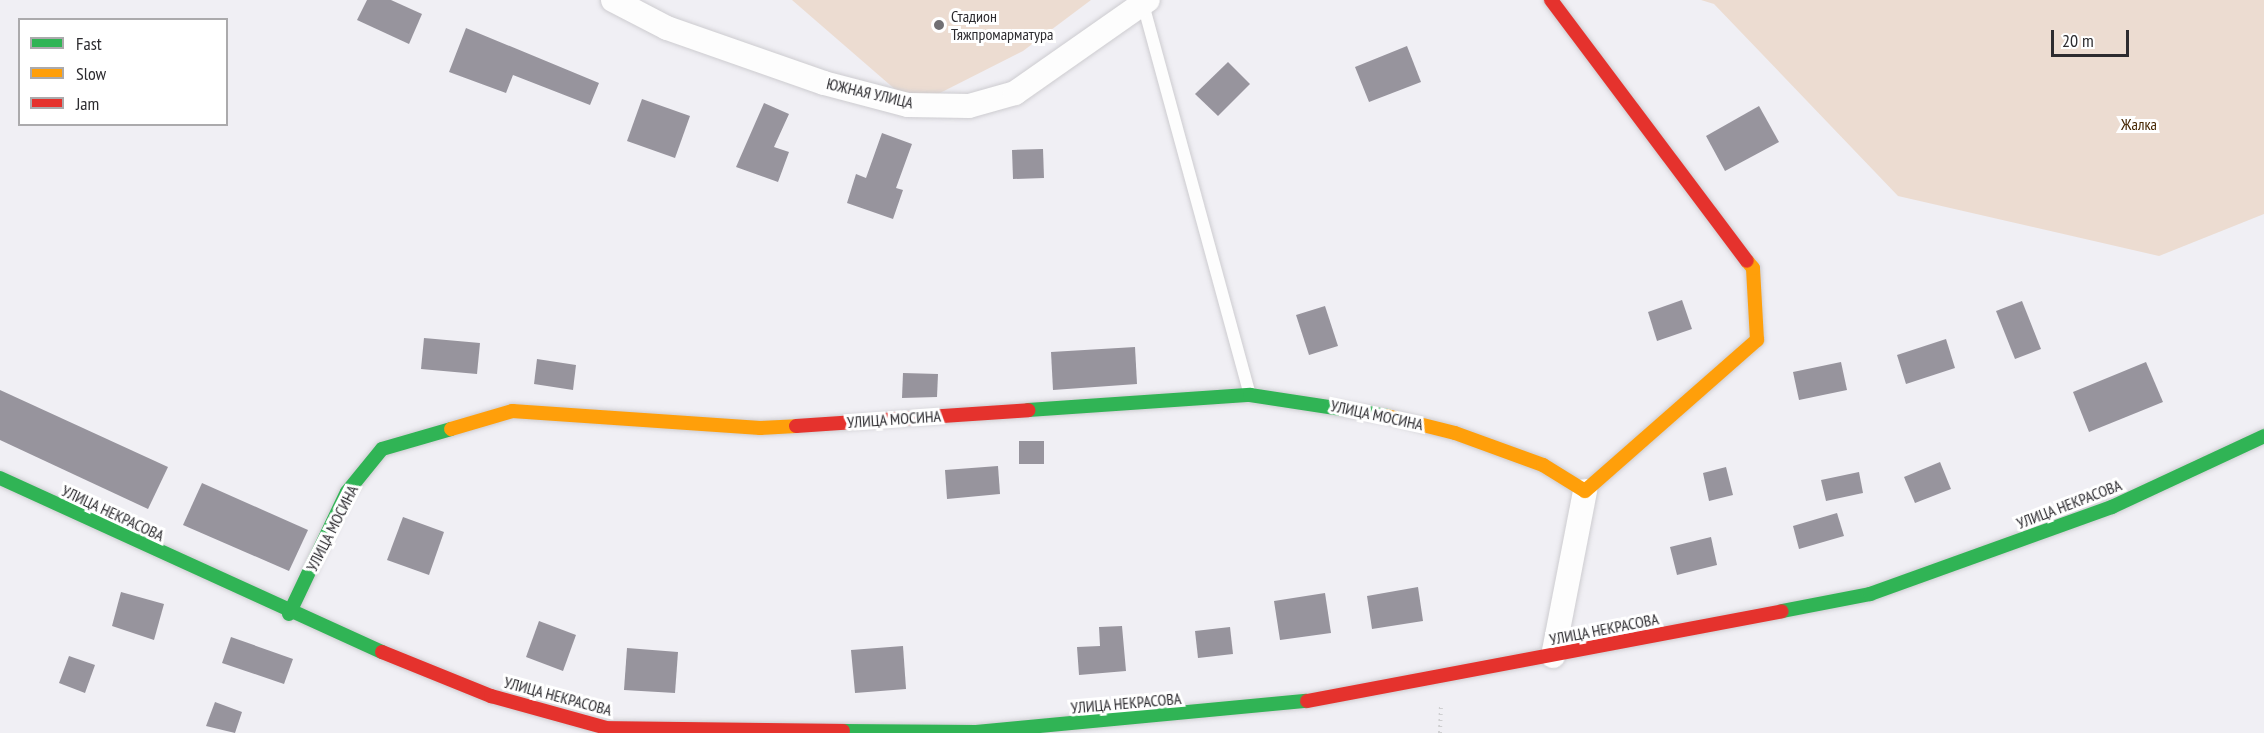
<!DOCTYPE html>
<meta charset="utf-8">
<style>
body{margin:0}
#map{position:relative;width:2264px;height:733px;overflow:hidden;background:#f0eff4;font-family:"PT Sans Narrow",sans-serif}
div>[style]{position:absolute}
.green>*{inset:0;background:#ecdcd1}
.building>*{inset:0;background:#97949d}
.path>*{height:4px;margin-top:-2px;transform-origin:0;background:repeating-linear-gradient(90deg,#cfcfd1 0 1.5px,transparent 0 6px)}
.roads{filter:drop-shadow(0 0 2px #cdccd0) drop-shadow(0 0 2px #cdccd0)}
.lane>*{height:12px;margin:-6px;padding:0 6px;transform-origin:6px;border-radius:6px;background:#fdfdfd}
.street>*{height:24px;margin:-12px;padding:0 12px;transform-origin:12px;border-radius:12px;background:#fdfdfd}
.fast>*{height:14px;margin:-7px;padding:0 7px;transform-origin:7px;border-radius:7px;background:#30b455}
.slow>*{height:14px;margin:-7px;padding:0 7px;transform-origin:7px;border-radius:7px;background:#ff9f0a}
.jam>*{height:14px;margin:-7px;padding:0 7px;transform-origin:7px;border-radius:7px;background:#e5322d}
.dots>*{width:16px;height:16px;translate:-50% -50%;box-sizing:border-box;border:3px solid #fff;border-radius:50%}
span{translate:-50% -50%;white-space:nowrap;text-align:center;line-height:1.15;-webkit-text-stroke:6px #fff;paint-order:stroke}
.poi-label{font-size:16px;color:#2c2b2f}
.left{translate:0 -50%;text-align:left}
.street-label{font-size:16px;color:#2c2b2f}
.park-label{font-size:16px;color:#452501}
.legend{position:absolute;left:18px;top:18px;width:210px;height:108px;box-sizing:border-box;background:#fff;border:2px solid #abaaac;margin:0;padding:8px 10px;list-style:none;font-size:18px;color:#2c2b2f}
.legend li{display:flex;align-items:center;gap:12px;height:30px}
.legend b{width:30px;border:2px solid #abaaac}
.scale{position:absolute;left:2051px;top:30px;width:78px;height:27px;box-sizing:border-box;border:3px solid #2c2b2f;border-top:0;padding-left:8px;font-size:18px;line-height:21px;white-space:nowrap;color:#2c2b2f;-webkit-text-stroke:4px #fff;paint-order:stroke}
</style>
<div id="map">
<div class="green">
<div style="clip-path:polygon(792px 0,1091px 0,1023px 51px,934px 96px,897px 91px)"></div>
<div style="clip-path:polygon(1701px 0,2264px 0,2264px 214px,2159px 256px,1898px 196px,1714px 4px)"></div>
</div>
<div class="building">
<div style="clip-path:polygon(367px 0,391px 0,422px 14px,409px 44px,357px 20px)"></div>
<div style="clip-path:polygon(466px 28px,599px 83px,590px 105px,513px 75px,506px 93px,449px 72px)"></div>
<div style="clip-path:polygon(1407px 46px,1421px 82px,1369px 102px,1355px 67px)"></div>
<div style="clip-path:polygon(1228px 62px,1250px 84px,1218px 116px,1195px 94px)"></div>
<div style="clip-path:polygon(642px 99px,690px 116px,675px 158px,627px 141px)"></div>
<div style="clip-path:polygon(764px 103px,789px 114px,774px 147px,789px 152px,778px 182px,736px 167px)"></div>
<div style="clip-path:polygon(1759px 106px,1779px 142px,1725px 171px,1706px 136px)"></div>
<div style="clip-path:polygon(882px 133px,912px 144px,896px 188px,903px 190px,893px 219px,847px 203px,856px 174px,866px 178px)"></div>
<div style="clip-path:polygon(1043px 149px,1044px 178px,1013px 179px,1012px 150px)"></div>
<div style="clip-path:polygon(1682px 300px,1692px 329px,1657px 341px,1648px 312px)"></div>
<div style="clip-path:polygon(2022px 301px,2041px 349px,2015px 359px,1996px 311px)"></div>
<div style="clip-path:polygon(1325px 306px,1338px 346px,1309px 355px,1296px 315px)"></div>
<div style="clip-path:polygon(424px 338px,480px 343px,477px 374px,421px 369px)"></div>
<div style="clip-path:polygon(1946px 339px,1955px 368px,1906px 384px,1897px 355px)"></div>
<div style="clip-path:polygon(1135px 347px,1137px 384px,1053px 390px,1051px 352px)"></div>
<div style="clip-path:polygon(537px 359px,576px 365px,573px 390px,534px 384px)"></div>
<div style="clip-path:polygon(1841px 362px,1847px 390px,1799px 400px,1793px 372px)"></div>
<div style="clip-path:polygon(2146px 362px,2163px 402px,2089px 432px,2073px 392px)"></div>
<div style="clip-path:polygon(903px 373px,938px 374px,937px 397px,902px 398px)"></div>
<div style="clip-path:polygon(0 390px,168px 467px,148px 509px,0 440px)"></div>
<div style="clip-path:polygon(1019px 441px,1044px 441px,1044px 464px,1019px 464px)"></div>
<div style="clip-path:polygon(1940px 462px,1951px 489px,1915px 503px,1904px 477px)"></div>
<div style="clip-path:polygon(998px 466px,1000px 494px,947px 499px,945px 470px)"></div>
<div style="clip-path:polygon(1726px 467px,1733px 495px,1709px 501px,1703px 473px)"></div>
<div style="clip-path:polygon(1859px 472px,1863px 493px,1826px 501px,1821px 480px)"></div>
<div style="clip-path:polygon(202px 483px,308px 530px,289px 571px,183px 525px)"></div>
<div style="clip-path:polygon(1837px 513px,1844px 536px,1799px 549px,1793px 526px)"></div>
<div style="clip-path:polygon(403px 517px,444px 532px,429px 575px,387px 560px)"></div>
<div style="clip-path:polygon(1711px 537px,1717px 565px,1677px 575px,1670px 547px)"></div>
<div style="clip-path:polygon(1418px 587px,1423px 621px,1372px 629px,1367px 596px)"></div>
<div style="clip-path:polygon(121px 592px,164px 604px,154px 640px,112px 626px)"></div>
<div style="clip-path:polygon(1325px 593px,1331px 633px,1280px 640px,1274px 601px)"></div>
<div style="clip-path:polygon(539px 621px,576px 635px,563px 671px,526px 657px)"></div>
<div style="clip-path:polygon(1122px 626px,1126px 671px,1079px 675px,1077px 647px,1100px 646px,1099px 627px)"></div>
<div style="clip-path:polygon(1230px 627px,1233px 654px,1198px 658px,1195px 631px)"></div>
<div style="clip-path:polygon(231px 637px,293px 659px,284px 684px,222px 663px)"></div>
<div style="clip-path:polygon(903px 646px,906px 689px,855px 693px,851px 650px)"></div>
<div style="clip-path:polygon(627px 648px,678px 652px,675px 693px,624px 690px)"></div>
<div style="clip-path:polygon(69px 656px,95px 665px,85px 693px,59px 683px)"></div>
<div style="clip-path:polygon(215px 702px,242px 712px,235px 733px,206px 726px)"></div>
</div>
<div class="path">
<div style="left:1440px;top:733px;width:29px;rotate:-88deg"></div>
</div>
<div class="roads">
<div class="lane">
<div style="left:1143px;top:4px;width:404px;rotate:74.7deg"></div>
</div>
<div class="street">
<div style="left:613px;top:0;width:61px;rotate:27.4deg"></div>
<div style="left:667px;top:28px;width:166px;rotate:19.3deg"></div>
<div style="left:824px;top:83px;width:87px;rotate:14.7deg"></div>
<div style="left:908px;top:105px;width:61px;rotate:0.9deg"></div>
<div style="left:969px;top:106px;width:48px;rotate:-15.8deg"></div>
<div style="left:1015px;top:93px;width:162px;rotate:-35deg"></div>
<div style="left:1553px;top:656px;width:168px;rotate:-79deg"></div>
</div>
<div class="fast">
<div style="left:1028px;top:410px;width:223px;rotate:-3.9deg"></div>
<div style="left:1250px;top:395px;width:139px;rotate:8.7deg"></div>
<div style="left:0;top:478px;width:420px;rotate:24.5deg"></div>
<div style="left:1782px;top:611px;width:90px;rotate:-10.9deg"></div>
<div style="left:1870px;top:594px;width:257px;rotate:-19.8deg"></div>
<div style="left:2112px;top:507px;width:168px;rotate:-25deg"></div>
<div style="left:289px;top:614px;width:135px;rotate:-64.6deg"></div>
<div style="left:347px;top:492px;width:55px;rotate:-50.9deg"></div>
<div style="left:382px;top:449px;width:72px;rotate:-16.2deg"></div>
<div style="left:843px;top:731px;width:133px;rotate:0.4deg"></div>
<div style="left:976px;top:732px;width:332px;rotate:-5.4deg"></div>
</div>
<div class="slow">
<div style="left:1387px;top:416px;width:70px;rotate:14deg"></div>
<div style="left:1455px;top:433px;width:94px;rotate:20deg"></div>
<div style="left:1543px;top:465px;width:49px;rotate:31.8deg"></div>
<div style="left:1585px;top:491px;width:229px;rotate:-41.3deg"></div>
<div style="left:1757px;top:340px;width:72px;rotate:-93.2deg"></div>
<div style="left:1753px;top:268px;width:9px;rotate:-131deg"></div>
<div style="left:451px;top:429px;width:64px;rotate:-16.4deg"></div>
<div style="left:512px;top:411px;width:249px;rotate:3.9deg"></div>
<div style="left:760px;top:428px;width:36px;rotate:-3deg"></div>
</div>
<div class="jam">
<div style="left:1551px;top:0;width:326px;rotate:53.1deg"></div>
<div style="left:796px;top:426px;width:233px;rotate:-3.9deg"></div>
<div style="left:382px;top:652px;width:118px;rotate:22deg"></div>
<div style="left:491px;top:696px;width:119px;rotate:15.5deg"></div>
<div style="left:606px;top:728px;width:237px;rotate:0.7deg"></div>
<div style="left:1307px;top:701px;width:483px;rotate:-10.7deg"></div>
</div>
</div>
<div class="dots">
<div style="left:939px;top:25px;background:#717074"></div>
</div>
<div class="poi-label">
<span class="left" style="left:951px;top:25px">Стадион<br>Тяжпромарматура</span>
</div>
<div class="street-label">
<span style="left:870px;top:93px;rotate:13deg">ЮЖНАЯ УЛИЦА</span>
<span style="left:1377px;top:415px;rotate:12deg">УЛИЦА МОСИНА</span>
<span style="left:894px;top:419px;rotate:-4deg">УЛИЦА МОСИНА</span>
<span style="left:2069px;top:504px;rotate:-21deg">УЛИЦА НЕКРАСОВА</span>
<span style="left:113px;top:513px;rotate:25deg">УЛИЦА НЕКРАСОВА</span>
<span style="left:332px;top:528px;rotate:-63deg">УЛИЦА МОСИНА</span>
<span style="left:1604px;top:629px;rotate:-11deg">УЛИЦА НЕКРАСОВА</span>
<span style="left:558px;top:696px;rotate:15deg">УЛИЦА НЕКРАСОВА</span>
<span style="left:1126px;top:703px;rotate:-5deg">УЛИЦА НЕКРАСОВА</span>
</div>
<div class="park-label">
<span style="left:2139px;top:124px">Жалка</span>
</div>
<ul class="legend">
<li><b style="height:8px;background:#30b455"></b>Fast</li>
<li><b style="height:8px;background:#ff9f0a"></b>Slow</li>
<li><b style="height:8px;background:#e5322d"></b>Jam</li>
</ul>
<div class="scale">20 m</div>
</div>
